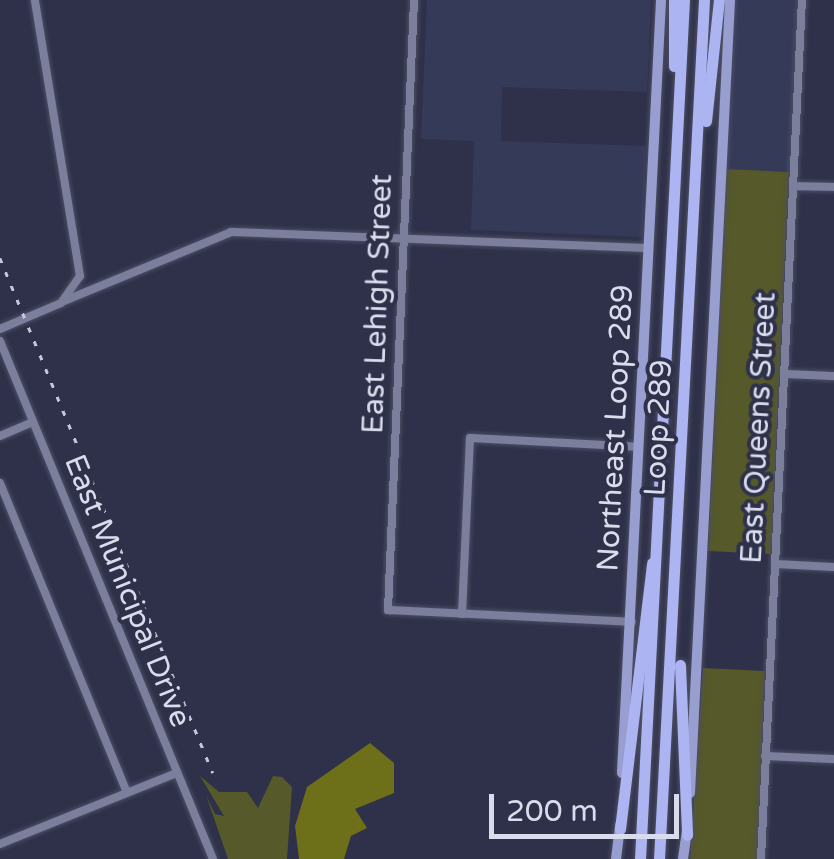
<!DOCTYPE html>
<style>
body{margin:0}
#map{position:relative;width:834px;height:859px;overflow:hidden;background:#2e3149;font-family:"Varela Round",sans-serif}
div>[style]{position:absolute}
.built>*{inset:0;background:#363a59}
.green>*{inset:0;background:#565929}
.water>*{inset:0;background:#6d7018}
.roads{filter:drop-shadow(0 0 2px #4d4f64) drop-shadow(0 0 2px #4d4f64)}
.minor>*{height:8px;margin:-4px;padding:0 4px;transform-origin:4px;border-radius:4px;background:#7b7f9c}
.major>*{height:10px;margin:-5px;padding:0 5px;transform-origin:5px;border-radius:5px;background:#989fd0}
.highway>*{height:11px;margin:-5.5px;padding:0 5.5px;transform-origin:5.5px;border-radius:5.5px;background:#acb4f2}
.rail>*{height:2.5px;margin-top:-1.25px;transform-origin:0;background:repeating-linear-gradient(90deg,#c6c9da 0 5px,transparent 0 15px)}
span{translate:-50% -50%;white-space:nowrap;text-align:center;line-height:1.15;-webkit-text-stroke:8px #2e3149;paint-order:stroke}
.street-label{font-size:30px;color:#d9dcec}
.scale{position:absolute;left:489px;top:794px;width:190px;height:45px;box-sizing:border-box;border:5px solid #d9dcec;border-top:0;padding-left:12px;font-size:30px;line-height:35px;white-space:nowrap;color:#d9dcec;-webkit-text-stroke:8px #2e3149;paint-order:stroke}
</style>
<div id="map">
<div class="built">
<div style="clip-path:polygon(427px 0,651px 0,647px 92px,502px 87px,501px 141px,646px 146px,642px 237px,471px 230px,474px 141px,421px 139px)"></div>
<div style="clip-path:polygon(734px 0,797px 0,789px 172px,726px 169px)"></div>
</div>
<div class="green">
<div style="clip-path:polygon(726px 169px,789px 172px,771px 554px,708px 551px)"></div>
<div style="clip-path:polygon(703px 668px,765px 671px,757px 859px,690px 859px)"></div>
<div style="clip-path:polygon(200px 776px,219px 792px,247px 792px,258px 808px,273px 776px,282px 777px,292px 787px,287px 859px,228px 859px,206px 795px,215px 814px,224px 816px)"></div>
</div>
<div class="water">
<div style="clip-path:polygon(370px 743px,394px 763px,394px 793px,355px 809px,367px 828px,351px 836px,344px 859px,299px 859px,295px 826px,307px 787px)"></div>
</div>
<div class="roads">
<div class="minor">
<div style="left:414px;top:0;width:611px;rotate:92.44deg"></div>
<div style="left:388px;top:610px;width:244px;rotate:2.8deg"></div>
<div style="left:793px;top:186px;width:41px;rotate:1.4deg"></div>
<div style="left:64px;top:301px;width:181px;rotate:-22.4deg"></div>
<div style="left:231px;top:232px;width:418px;rotate:2.2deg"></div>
<div style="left:0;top:329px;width:66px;rotate:-23.1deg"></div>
<div style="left:61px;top:303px;width:33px;rotate:-55deg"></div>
<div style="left:80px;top:276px;width:280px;rotate:-99.3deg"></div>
<div style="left:0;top:341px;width:560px;rotate:67.65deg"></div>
<div style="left:784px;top:374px;width:50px;rotate:2.3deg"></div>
<div style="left:0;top:436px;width:36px;rotate:-23deg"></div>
<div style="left:0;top:483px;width:334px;rotate:67.7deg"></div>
<div style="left:775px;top:564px;width:59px;rotate:2.9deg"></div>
<div style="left:462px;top:614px;width:176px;rotate:-87.4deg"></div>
<div style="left:470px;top:438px;width:169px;rotate:3deg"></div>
<div style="left:765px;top:756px;width:69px;rotate:2.5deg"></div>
<div style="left:0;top:844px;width:191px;rotate:-21.9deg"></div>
<div style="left:761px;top:859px;width:860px;rotate:-87.27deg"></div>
</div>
<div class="major">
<div style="left:622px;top:773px;width:774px;rotate:-87.11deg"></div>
<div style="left:690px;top:793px;width:794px;rotate:-87.11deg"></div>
<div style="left:616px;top:859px;width:34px;rotate:-83deg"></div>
<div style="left:683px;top:859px;width:29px;rotate:-82deg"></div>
</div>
<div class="highway">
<div style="left:674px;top:66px;width:66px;rotate:-90deg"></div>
<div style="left:706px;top:121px;width:122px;rotate:-83.9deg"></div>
<div style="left:680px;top:665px;width:170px;rotate:87.6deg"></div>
<div style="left:620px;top:829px;width:268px;rotate:-83.1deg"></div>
<div style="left:640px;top:859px;width:860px;rotate:-87.07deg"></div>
<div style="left:659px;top:859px;width:860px;rotate:-87deg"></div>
</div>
</div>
<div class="rail">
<div style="left:0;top:258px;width:557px;rotate:67.53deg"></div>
</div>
<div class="street-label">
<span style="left:378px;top:304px;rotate:-88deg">East Lehigh Street</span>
<span style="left:616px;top:428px;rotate:-87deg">Northeast Loop 289</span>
<span style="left:659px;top:428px;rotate:-87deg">Loop 289</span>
<span style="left:759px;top:428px;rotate:-87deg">East Queens Street</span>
<span style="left:127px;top:591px;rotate:68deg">East Municipal Drive</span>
</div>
<div class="scale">200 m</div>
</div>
